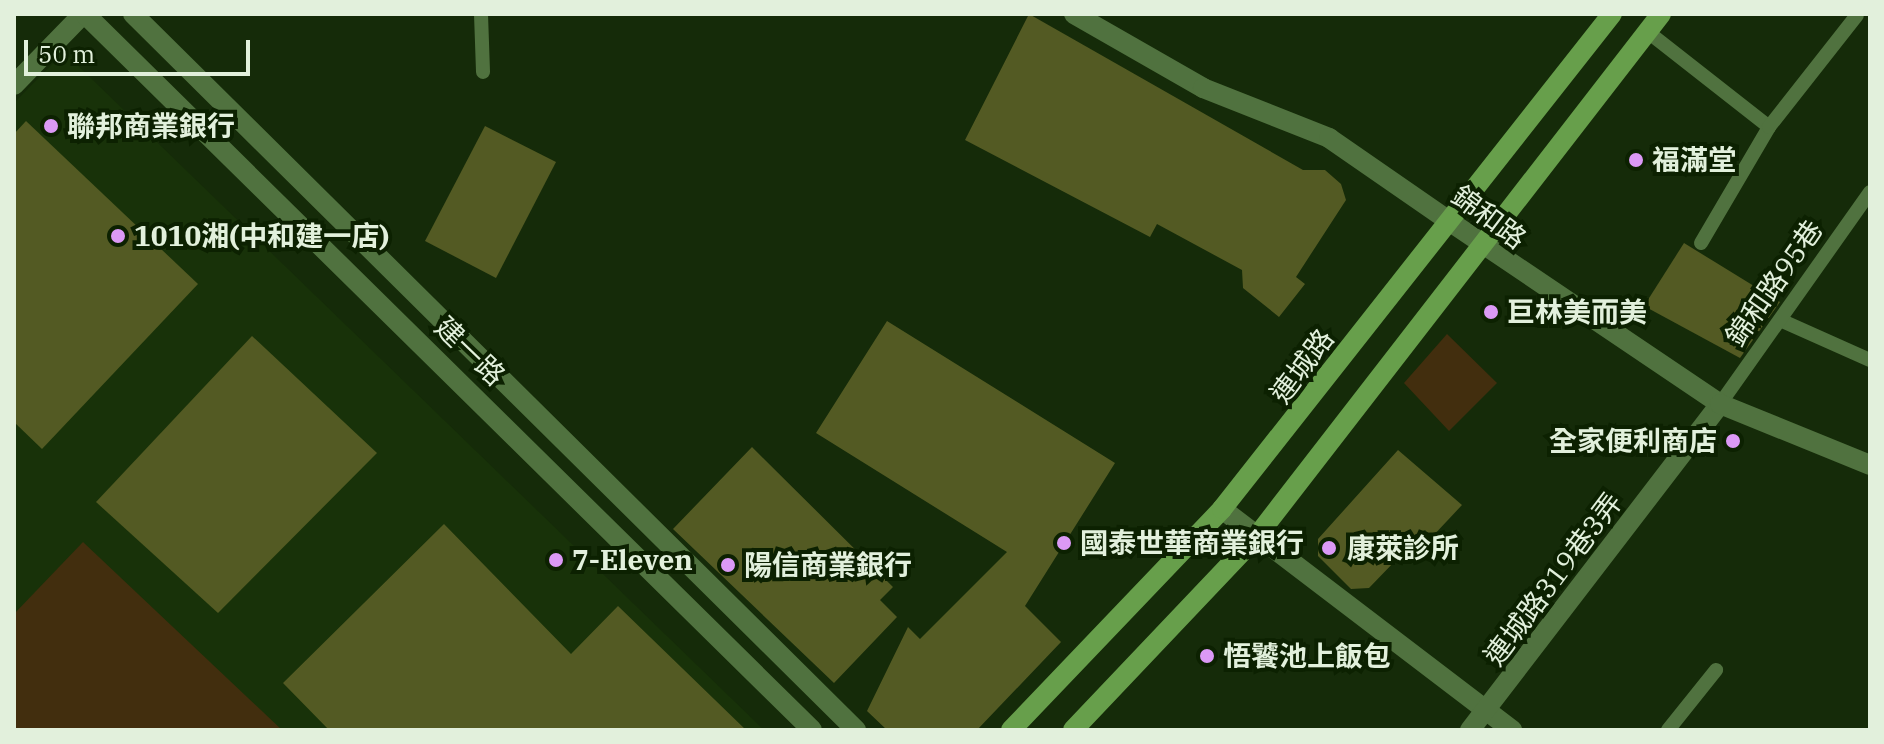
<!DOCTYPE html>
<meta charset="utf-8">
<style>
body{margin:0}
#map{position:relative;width:1884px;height:744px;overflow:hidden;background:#152b09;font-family:"IBM Plex Serif","Noto Sans TC",serif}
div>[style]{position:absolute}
.built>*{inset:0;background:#183209}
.green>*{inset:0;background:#422e0e}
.building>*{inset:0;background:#535a23}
.service>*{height:14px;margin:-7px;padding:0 7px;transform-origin:7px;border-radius:7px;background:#50723f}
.minor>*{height:20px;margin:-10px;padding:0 10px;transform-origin:10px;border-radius:10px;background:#50723f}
.tertiary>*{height:20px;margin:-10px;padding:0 10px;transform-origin:10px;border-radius:10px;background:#50723f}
.secondary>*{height:20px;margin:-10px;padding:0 10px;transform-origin:10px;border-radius:10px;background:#679f4b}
.dots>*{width:22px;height:22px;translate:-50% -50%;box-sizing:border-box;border:4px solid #0c2101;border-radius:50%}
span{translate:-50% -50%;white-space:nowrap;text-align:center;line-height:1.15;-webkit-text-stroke:8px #0c2101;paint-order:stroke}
.poi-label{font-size:28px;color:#e2f0dc;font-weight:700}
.left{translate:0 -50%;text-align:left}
.right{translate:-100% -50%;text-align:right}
.street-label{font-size:28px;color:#e2f0dc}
.frame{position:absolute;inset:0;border:16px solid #e2f0dc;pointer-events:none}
.scale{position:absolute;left:24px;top:40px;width:226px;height:36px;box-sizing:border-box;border:4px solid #e2f0dc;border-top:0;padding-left:10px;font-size:24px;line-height:28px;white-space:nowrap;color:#e2f0dc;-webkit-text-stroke:6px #0c2101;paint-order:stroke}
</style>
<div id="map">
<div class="built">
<div style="clip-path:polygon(64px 52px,764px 730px,14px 730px,14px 103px)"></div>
</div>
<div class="green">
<div style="clip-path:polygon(1447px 334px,1497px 383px,1449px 431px,1404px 383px)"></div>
<div style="clip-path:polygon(83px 542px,282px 730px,14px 730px,14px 614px)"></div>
</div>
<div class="building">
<div style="clip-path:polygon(1029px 14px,1303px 170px,1325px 170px,1341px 184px,1346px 200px,1296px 277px,1305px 284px,1279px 317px,1243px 288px,1242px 270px,1157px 224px,1150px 237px,965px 140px)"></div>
<div style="clip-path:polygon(26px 121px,198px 284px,42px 449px,14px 422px,14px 134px)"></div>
<div style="clip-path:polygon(485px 126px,556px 162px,496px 278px,425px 241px)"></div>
<div style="clip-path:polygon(1684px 243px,1780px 302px,1740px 358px,1644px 306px)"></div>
<div style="clip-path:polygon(887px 321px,1115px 463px,1025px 606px,1061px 642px,977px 730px,887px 730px,867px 711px,908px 627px,920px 639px,1007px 552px,816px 433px)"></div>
<div style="clip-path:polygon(252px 336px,377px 453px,218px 613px,96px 502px)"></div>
<div style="clip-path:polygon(752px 447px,893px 587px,880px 600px,897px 617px,834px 683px,673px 529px)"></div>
<div style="clip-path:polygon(1398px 450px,1462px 505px,1432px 537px,1425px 530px,1369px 588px,1351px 589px,1318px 556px,1318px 539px)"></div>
<div style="clip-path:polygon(444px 524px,571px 654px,618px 606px,746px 730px,329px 730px,283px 683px)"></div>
</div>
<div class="service">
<div style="left:481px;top:14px;width:58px;rotate:88deg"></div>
<div style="left:1648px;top:32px;width:154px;rotate:38.1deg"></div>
<div style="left:1701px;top:243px;width:134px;rotate:-59.6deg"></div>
<div style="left:1769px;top:127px;width:142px;rotate:-51.8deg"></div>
<div style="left:1780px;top:320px;width:98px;rotate:24deg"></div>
<div style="left:1720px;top:404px;width:260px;rotate:-54.7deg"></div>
<div style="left:1668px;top:730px;width:77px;rotate:-51.3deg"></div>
</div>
<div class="minor">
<div style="left:1074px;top:14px;width:149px;rotate:29.8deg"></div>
<div style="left:1203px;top:88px;width:136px;rotate:21.6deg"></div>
<div style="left:1329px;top:138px;width:142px;rotate:34.7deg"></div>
<div style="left:14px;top:85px;width:99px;rotate:-45.8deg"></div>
<div style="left:1222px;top:509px;width:365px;rotate:37.3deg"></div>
<div style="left:1470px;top:730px;width:411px;rotate:-52.5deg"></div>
</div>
<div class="tertiary">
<div style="left:85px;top:14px;width:1020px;rotate:44.56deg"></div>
<div style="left:133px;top:14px;width:1018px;rotate:44.72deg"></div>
<div style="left:1446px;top:219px;width:331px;rotate:34deg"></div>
<div style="left:1720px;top:404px;width:162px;rotate:22.1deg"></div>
</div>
<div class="secondary">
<div style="left:1011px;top:730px;width:306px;rotate:-46.3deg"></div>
<div style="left:1222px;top:509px;width:630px;rotate:-51.77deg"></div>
<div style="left:1073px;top:730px;width:267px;rotate:-46.5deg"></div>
<div style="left:1257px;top:536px;width:660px;rotate:-52.26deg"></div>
</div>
<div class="dots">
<div style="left:51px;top:126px;background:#db99f5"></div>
<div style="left:1636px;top:160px;background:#db99f5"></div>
<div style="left:118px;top:236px;background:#db99f5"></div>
<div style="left:1491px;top:312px;background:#db99f5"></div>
<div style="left:1733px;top:441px;background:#db99f5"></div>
<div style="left:1064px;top:543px;background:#db99f5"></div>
<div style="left:1329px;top:548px;background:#db99f5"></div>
<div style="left:556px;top:560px;background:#db99f5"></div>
<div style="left:728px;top:565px;background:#db99f5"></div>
<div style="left:1207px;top:656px;background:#db99f5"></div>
</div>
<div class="poi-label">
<span class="left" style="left:67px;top:126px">聯邦商業銀行</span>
<span class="left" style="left:1652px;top:160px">福滿堂</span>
<span class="left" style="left:134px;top:236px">1010湘(中和建一店)</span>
<span class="left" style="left:1507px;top:312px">巨林美而美</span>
<span class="right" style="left:1717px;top:441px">全家便利商店</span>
<span class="left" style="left:1080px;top:543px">國泰世華商業銀行</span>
<span class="left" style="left:1347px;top:548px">康萊診所</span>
<span class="left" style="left:572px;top:560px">7-Eleven</span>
<span class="left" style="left:744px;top:565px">陽信商業銀行</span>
<span class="left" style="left:1223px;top:656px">悟饕池上飯包</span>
</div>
<div class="street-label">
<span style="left:1489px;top:217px;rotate:37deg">錦和路</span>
<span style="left:1774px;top:283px;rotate:-55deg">錦和路95巷</span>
<span style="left:470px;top:351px;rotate:44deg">建一路</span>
<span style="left:1302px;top:366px;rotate:-53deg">連城路</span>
<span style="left:1553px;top:579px;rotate:-53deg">連城路319巷3弄</span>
</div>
<div class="frame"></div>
<div class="scale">50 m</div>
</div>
